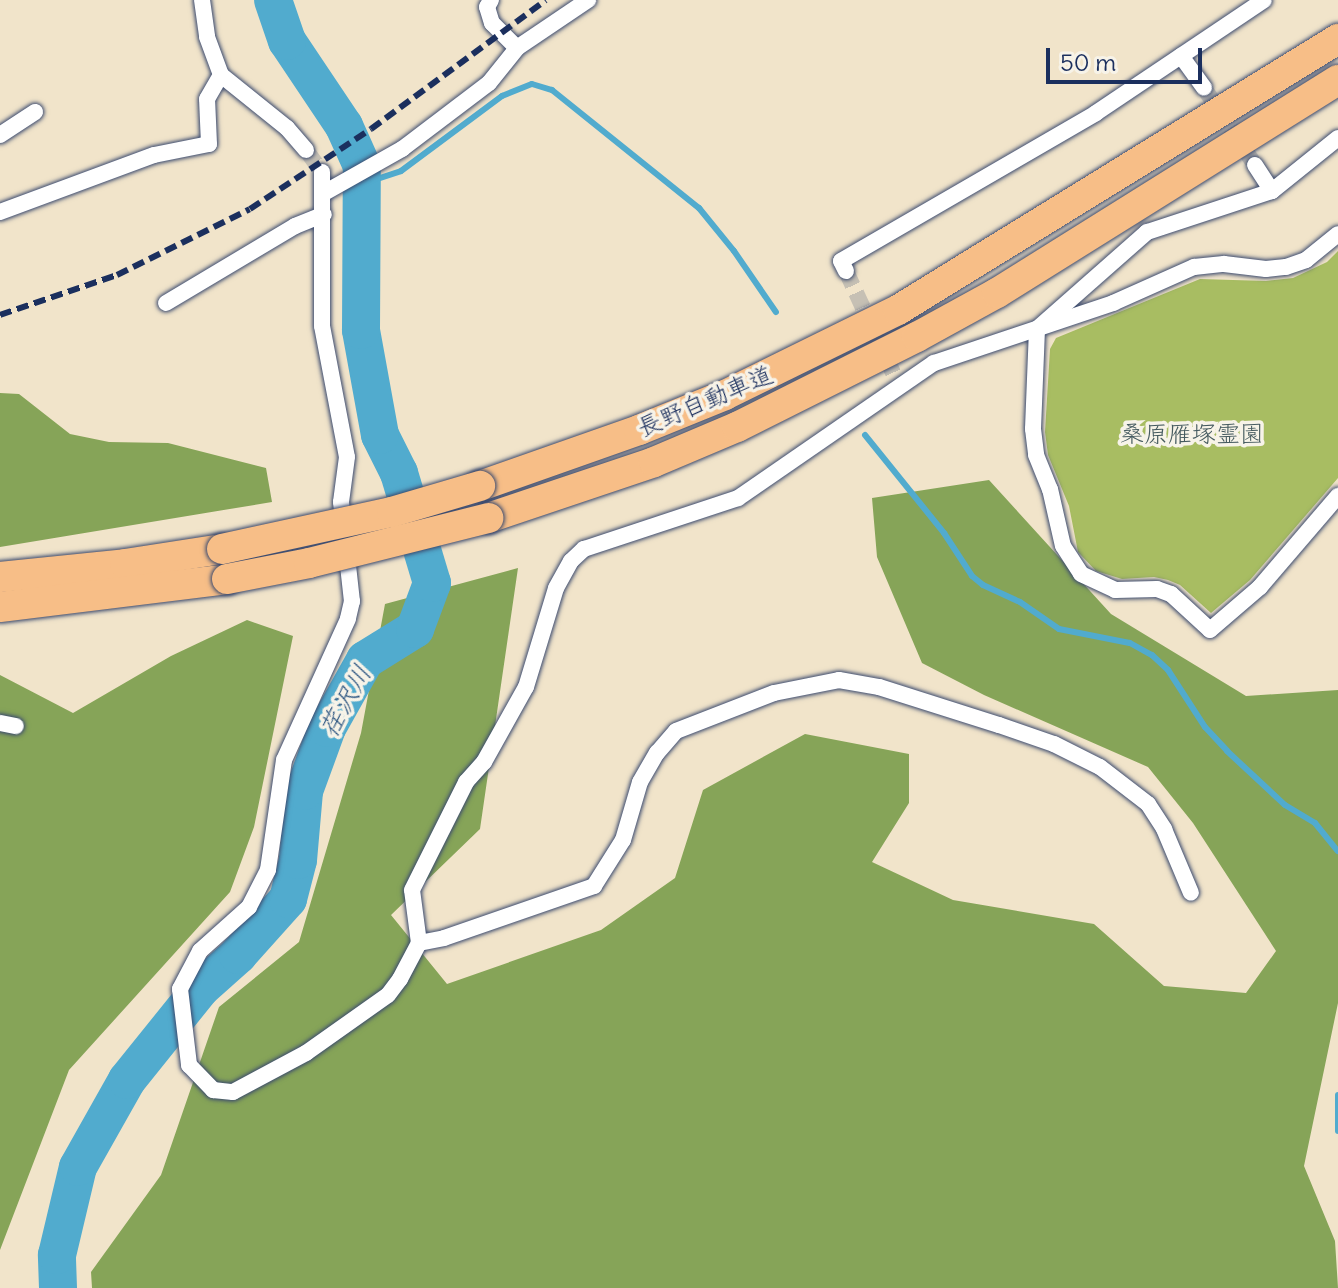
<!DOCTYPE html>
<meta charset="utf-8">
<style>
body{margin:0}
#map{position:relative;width:1338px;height:1288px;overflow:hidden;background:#f1e4ca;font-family:Delius,"Klee One",sans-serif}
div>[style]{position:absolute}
.green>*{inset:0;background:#a8bd62}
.forest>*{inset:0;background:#86a458}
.stream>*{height:6px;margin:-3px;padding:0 3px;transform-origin:3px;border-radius:3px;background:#51abce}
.river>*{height:38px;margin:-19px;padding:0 19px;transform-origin:19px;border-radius:19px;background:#51abce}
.minor-tunnel>*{height:16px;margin-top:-8px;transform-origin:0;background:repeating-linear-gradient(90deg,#c6c0b4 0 16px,transparent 0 24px)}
.roads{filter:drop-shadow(0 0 2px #3b4a6e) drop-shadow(0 0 2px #3b4a6e)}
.minor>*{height:16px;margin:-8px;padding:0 8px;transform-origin:8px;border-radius:8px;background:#fff}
.motorway>*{height:30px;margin:-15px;padding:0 15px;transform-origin:15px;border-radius:15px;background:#f7be87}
.rail>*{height:6px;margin-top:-3px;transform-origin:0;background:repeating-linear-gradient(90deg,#1b2f5e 0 12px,transparent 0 18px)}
.bridges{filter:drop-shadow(0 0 2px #3b4a6e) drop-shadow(0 0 2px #3b4a6e)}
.motorway-bridge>*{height:30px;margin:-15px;padding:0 15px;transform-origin:15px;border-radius:15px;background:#f7be87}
span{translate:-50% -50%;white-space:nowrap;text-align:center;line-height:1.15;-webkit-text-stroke:7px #f7f3e8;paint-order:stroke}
.street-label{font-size:24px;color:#1b2f5e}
.park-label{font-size:24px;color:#455a5f}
.water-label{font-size:26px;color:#2b5480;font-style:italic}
.scale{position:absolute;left:1046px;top:48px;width:156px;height:36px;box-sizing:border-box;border:4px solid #1b2f5e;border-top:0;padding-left:10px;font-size:24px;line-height:28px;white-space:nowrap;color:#1b2f5e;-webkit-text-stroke:6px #f7f3e8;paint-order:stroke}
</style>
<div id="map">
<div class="green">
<div style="clip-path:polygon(1338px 251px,1338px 478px,1250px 580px,1211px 613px,1180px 585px,1168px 580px,1154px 577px,1122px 579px,1096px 571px,1078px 552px,1069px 506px,1048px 455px,1045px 432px,1050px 349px,1056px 338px,1200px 279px,1266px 281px,1293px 278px,1327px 262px)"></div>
</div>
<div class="forest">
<div style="clip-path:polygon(0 393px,19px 394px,70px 434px,109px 442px,168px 443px,266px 468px,272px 502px,0 547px)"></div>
<div style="clip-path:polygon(989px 480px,1111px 614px,1246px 696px,1338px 690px,1338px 1003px,1304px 1166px,1335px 1241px,1338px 1288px,92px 1288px,91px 1272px,161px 1175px,219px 1007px,299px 942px,361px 733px,385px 604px,518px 568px,480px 829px,391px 915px,447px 984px,601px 930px,675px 878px,703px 790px,805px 734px,909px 754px,909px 803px,872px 862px,953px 900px,1094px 924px,1164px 986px,1246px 993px,1276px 951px,1193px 823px,1148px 767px,984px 695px,922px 663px,877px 557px,872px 498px)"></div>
<div style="clip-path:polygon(247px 620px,293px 636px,254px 827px,230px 892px,69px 1070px,0 1250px,0 675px,73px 713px,171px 656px)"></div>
</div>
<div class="stream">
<div style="left:362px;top:184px;width:41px;rotate:-18.4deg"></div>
<div style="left:401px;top:171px;width:126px;rotate:-36.6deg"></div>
<div style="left:502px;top:96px;width:32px;rotate:-22deg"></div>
<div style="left:532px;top:84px;width:21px;rotate:17deg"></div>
<div style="left:552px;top:90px;width:189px;rotate:38.8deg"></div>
<div style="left:699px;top:208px;width:55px;rotate:50.9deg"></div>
<div style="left:734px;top:251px;width:74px;rotate:55.5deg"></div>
<div style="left:865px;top:435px;width:126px;rotate:51.1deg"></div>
<div style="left:944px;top:533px;width:51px;rotate:56.9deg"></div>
<div style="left:972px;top:576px;width:14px;rotate:39deg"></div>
<div style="left:983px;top:585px;width:41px;rotate:24.7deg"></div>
<div style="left:1020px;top:602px;width:47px;rotate:34.7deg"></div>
<div style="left:1059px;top:629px;width:72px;rotate:11.2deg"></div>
<div style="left:1130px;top:643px;width:25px;rotate:29deg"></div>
<div style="left:1152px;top:655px;width:22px;rotate:43deg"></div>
<div style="left:1168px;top:670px;width:68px;rotate:57deg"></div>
<div style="left:1205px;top:727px;width:33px;rotate:47deg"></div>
<div style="left:1227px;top:751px;width:79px;rotate:43deg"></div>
<div style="left:1285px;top:805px;width:35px;rotate:31deg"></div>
<div style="left:1315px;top:823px;width:36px;rotate:51deg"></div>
<div style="left:1338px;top:1095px;width:36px;rotate:90deg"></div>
</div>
<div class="river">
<div style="left:58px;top:1288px;width:33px;rotate:-92deg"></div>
<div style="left:57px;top:1255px;width:90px;rotate:-76.6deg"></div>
<div style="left:78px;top:1167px;width:100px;rotate:-60.6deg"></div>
<div style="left:127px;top:1080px;width:118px;rotate:-51.2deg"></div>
<div style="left:201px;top:988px;width:50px;rotate:-41.7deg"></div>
<div style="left:238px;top:955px;width:75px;rotate:-48.2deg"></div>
<div style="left:288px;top:899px;width:40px;rotate:-75.6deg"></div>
<div style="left:298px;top:860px;width:69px;rotate:-85deg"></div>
<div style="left:304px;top:791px;width:67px;rotate:-69.9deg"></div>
<div style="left:327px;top:728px;width:78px;rotate:-60.8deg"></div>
<div style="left:365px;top:660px;width:59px;rotate:-31.8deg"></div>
<div style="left:415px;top:629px;width:49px;rotate:-69.7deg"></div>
<div style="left:432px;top:583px;width:115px;rotate:-106.7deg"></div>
<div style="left:399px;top:473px;width:42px;rotate:-116.6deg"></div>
<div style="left:380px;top:435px;width:107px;rotate:-100.3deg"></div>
<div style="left:361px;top:330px;width:164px;rotate:-89.7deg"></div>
<div style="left:362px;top:166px;width:44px;rotate:-114.2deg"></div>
<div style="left:344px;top:126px;width:102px;rotate:-123.8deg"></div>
<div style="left:287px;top:41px;width:43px;rotate:-108.9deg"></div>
</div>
<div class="minor-tunnel">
<div style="left:1204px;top:88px;width:92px;rotate:56.5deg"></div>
<div style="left:306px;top:150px;width:27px;rotate:54deg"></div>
<div style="left:846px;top:271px;width:115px;rotate:65.2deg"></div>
</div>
<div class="roads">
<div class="minor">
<div style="left:202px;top:0;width:37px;rotate:82deg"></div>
<div style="left:207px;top:37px;width:40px;rotate:69.8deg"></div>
<div style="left:221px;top:75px;width:85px;rotate:38.8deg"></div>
<div style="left:287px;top:128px;width:29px;rotate:49deg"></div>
<div style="left:491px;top:0;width:8px;rotate:120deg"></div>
<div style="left:487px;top:7px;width:17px;rotate:73deg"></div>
<div style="left:492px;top:23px;width:35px;rotate:45deg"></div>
<div style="left:1181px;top:56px;width:39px;rotate:54deg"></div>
<div style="left:0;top:135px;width:42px;rotate:-33.3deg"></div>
<div style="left:1338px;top:138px;width:85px;rotate:141.2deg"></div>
<div style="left:1272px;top:191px;width:132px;rotate:161.8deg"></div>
<div style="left:1147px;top:232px;width:147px;rotate:138.6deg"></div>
<div style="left:1037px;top:329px;width:100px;rotate:92.3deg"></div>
<div style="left:1033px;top:429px;width:26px;rotate:83deg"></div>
<div style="left:1036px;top:455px;width:37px;rotate:68deg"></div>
<div style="left:1050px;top:489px;width:58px;rotate:77.2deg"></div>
<div style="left:1063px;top:546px;width:33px;rotate:57deg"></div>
<div style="left:1081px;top:574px;width:38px;rotate:25deg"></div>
<div style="left:1115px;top:590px;width:42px;rotate:-1.4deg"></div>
<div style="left:1157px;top:589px;width:15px;rotate:20deg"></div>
<div style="left:1171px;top:594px;width:53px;rotate:42.7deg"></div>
<div style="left:1210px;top:630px;width:66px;rotate:-40.7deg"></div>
<div style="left:1260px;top:587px;width:120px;rotate:-49.4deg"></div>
<div style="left:1255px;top:165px;width:31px;rotate:57deg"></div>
<div style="left:322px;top:172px;width:154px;rotate:90deg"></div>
<div style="left:322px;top:326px;width:133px;rotate:79.2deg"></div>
<div style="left:347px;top:457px;width:45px;rotate:97.6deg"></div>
<div style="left:341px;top:502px;width:100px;rotate:83.7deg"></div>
<div style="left:352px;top:601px;width:18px;rotate:103deg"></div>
<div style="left:348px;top:619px;width:155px;rotate:114.4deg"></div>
<div style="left:284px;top:760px;width:111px;rotate:98.3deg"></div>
<div style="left:268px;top:870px;width:42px;rotate:117.2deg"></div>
<div style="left:249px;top:907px;width:66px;rotate:138.1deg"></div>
<div style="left:200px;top:951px;width:43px;rotate:117.8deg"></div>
<div style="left:180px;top:989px;width:77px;rotate:83.2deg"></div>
<div style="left:189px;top:1065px;width:35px;rotate:46deg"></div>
<div style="left:213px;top:1090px;width:20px;rotate:6deg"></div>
<div style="left:233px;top:1092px;width:83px;rotate:-28.1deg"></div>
<div style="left:306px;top:1053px;width:100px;rotate:-35.3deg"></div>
<div style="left:388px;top:995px;width:20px;rotate:-53deg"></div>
<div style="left:400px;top:979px;width:41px;rotate:-62.2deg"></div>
<div style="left:419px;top:943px;width:53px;rotate:-97.5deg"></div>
<div style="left:412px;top:890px;width:121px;rotate:-63.4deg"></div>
<div style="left:466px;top:782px;width:27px;rotate:-48deg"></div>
<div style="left:484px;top:762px;width:86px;rotate:-60.8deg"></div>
<div style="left:526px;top:687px;width:103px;rotate:-73.1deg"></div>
<div style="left:556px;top:588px;width:31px;rotate:-61deg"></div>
<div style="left:571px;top:561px;width:18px;rotate:-43deg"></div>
<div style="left:584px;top:549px;width:162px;rotate:-18.3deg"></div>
<div style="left:738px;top:498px;width:238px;rotate:-34.6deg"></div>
<div style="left:934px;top:363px;width:189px;rotate:-18.5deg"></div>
<div style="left:1113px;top:303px;width:89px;rotate:-24deg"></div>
<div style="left:1194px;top:267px;width:30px;rotate:-6deg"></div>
<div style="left:1224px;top:264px;width:42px;rotate:6.8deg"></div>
<div style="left:1266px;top:269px;width:20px;rotate:-6deg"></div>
<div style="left:1286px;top:267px;width:21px;rotate:-19deg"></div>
<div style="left:1306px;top:260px;width:41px;rotate:-39.1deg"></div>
<div style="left:324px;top:193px;width:90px;rotate:-29.4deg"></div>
<div style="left:402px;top:149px;width:109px;rotate:-37.2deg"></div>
<div style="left:489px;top:83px;width:45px;rotate:-51.3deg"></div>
<div style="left:517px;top:48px;width:86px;rotate:-34.1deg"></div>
<div style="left:0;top:212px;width:164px;rotate:-20.3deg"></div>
<div style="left:154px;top:155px;width:56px;rotate:-11.3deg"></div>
<div style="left:209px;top:144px;width:45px;rotate:-92.5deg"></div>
<div style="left:207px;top:99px;width:28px;rotate:-60deg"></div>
<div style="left:846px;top:271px;width:11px;rotate:-117deg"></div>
<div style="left:841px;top:261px;width:295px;rotate:-30.1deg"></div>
<div style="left:1096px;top:113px;width:202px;rotate:-33.9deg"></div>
<div style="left:166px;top:303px;width:150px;rotate:-30.8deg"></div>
<div style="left:295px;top:226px;width:31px;rotate:-22deg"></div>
<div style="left:0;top:723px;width:16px;rotate:11deg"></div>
<div style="left:419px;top:943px;width:25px;rotate:-11deg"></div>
<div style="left:444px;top:938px;width:159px;rotate:-19.1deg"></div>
<div style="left:594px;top:886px;width:54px;rotate:-57.8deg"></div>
<div style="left:623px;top:840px;width:60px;rotate:-73.7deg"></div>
<div style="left:640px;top:782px;width:34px;rotate:-60deg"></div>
<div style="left:657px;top:753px;width:29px;rotate:-49deg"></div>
<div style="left:676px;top:731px;width:105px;rotate:-21.2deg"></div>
<div style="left:774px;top:693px;width:66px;rotate:-11.3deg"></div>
<div style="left:839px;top:680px;width:41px;rotate:9.9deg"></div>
<div style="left:879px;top:687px;width:126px;rotate:17.6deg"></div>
<div style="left:999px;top:725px;width:58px;rotate:19.1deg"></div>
<div style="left:1054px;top:744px;width:51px;rotate:26.6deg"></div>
<div style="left:1100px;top:767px;width:61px;rotate:37.6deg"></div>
<div style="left:1148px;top:804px;width:30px;rotate:57deg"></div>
<div style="left:1164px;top:829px;width:69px;rotate:67.1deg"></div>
</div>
<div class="motorway">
<div style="left:480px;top:486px;width:169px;rotate:-19.4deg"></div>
<div style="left:639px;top:430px;width:93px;rotate:-22.1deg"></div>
<div style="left:725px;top:395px;width:193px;rotate:-26.2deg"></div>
<div style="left:898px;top:310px;width:517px;rotate:-31.63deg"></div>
<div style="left:488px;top:518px;width:175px;rotate:-18.6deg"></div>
<div style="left:654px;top:462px;width:90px;rotate:-22.9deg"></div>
<div style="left:737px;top:427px;width:201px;rotate:-26.6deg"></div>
<div style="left:917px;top:337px;width:91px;rotate:-28.8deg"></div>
<div style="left:997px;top:293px;width:402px;rotate:-32deg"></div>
<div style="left:0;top:577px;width:126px;rotate:-5.9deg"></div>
<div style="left:125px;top:564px;width:98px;rotate:-8.8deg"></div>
<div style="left:0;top:607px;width:229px;rotate:-7deg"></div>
</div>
</div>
<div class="rail">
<div style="left:0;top:315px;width:124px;rotate:-18.9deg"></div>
<div style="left:117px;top:275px;width:148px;rotate:-26.4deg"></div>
<div style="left:250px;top:209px;width:145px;rotate:-33.5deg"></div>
<div style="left:371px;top:129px;width:217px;rotate:-36.4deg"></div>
</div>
<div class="bridges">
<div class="motorway-bridge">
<div style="left:222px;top:549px;width:174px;rotate:-12.3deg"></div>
<div style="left:392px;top:512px;width:92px;rotate:-16.5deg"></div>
<div style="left:227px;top:579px;width:84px;rotate:-11deg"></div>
<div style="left:309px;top:563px;width:185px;rotate:-14.1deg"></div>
</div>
</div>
<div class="street-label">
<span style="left:705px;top:401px;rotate:-23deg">長野自動車道</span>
</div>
<div class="park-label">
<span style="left:1192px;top:434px">桑原雁塚霊園</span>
</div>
<div class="water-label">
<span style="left:345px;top:701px;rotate:-61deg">荏沢川</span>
</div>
<div class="scale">50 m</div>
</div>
